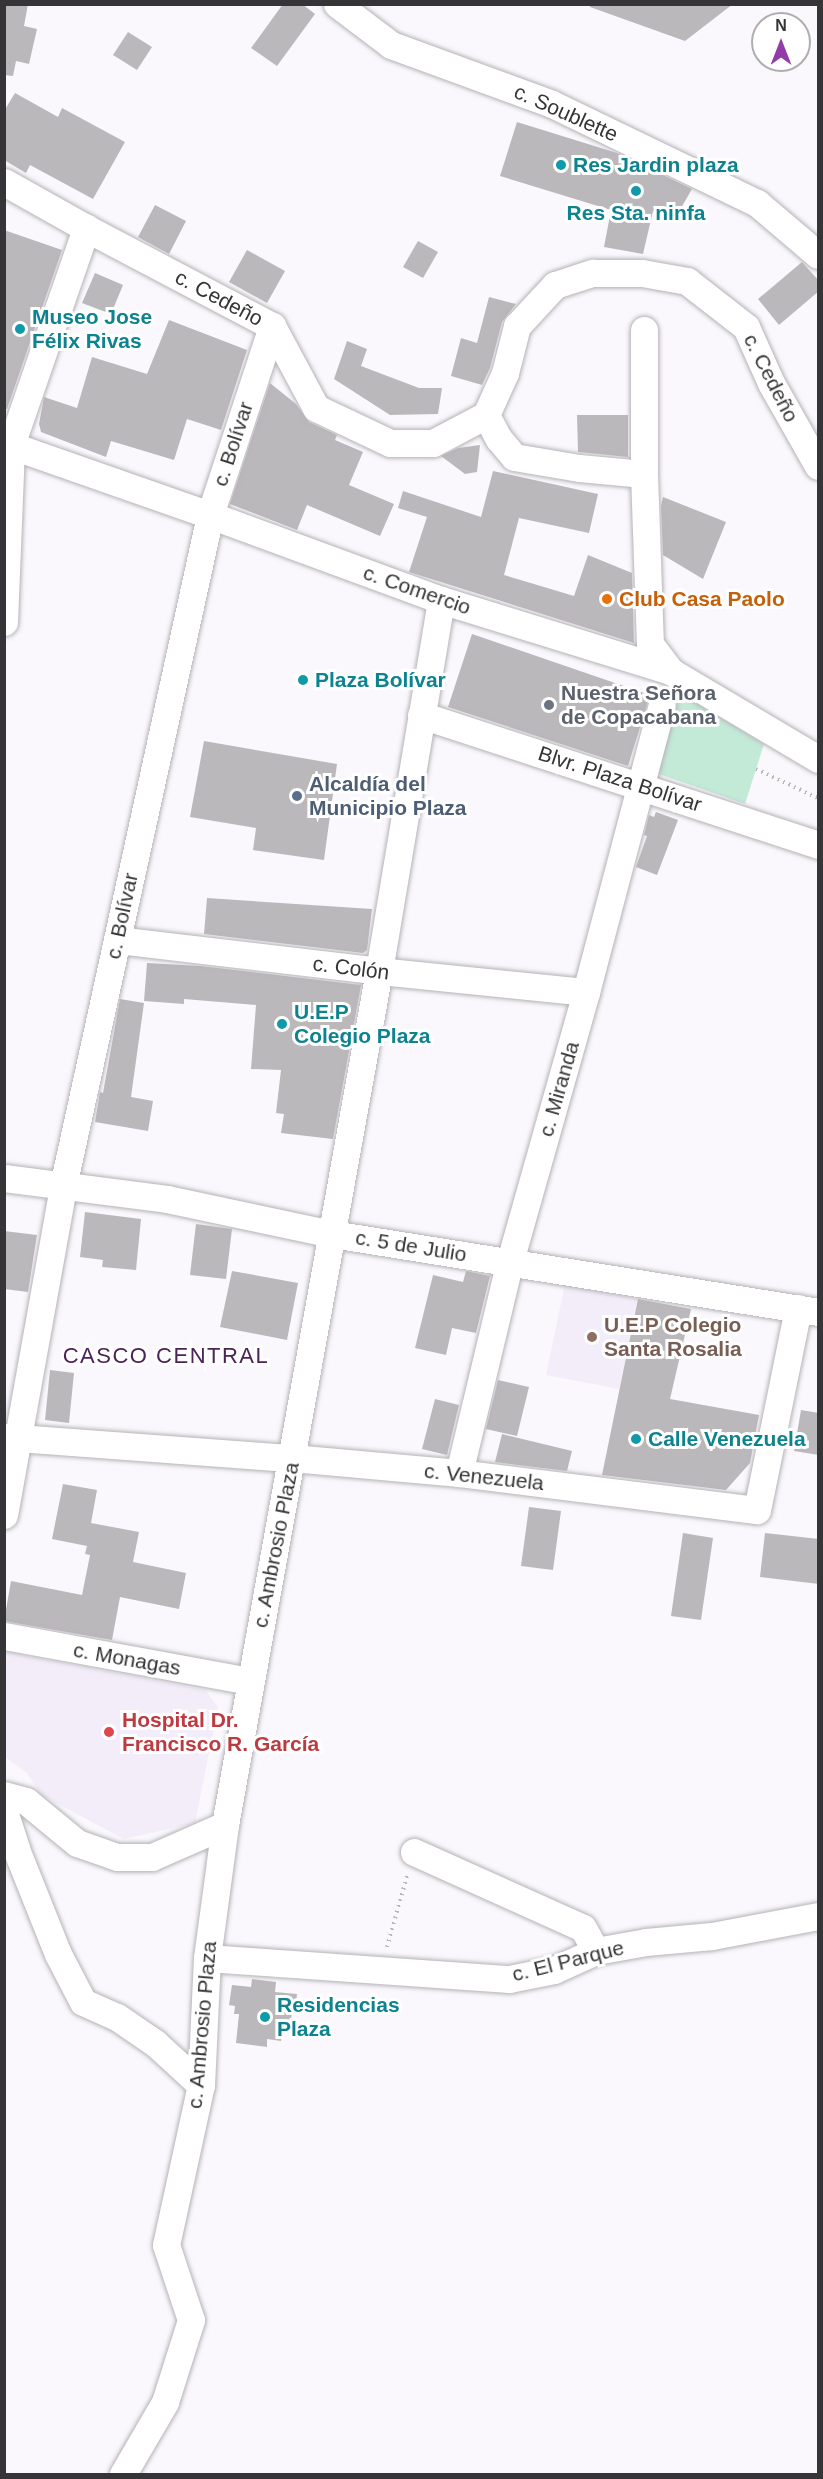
<!DOCTYPE html>
<meta charset="utf-8">
<style>
body{margin:0}
#map{position:relative;width:823px;height:2479px;overflow:hidden;background:#faf8fd;font-family:Arial,sans-serif}
div>[style]{position:absolute}
.built>*{inset:0;background:#f3edfa}
.green>*{inset:0;background:#c3e9d7}
.building>*{inset:0;background:#bbb8bc}
.path>*{height:4px;margin-top:-2px;transform-origin:0;background:repeating-linear-gradient(90deg,#b9b7bb 0 1.5px,transparent 0 6px)}
.roads{filter:drop-shadow(0 0 2px #b5b2b7) drop-shadow(0 0 2px #b5b2b7)}
.street>*{height:27px;margin:-13.5px;padding:0 13.5px;transform-origin:13.5px;border-radius:13.5px;background:#fff}
.dots>*{width:16px;height:16px;translate:-50% -50%;box-sizing:border-box;border:3px solid #fff;border-radius:50%}
span{translate:-50% -50%;white-space:nowrap;text-align:center;line-height:1.15;-webkit-text-stroke:6px #fff;paint-order:stroke}
.street-label{font-size:21px;color:#353436}
.culture-label{font-size:21px;color:#0d838f;font-weight:700}
.left{translate:0 -50%;text-align:left}
.food-label{font-size:21px;color:#c56008;font-weight:700}
.worship-label{font-size:21px;color:#5b616d;font-weight:700}
.service-label{font-size:21px;color:#4e5e75;font-weight:700}
.education-label{font-size:21px;color:#785e54;font-weight:700}
.health-label{font-size:21px;color:#be3a42;font-weight:700}
.neighbourhood-label{font-size:22px;color:#4c2257;letter-spacing:1.5px}
.frame{position:absolute;inset:0;border:6px solid #353436;pointer-events:none}
.north{position:absolute;left:751px;top:12px;width:60px;height:60px;box-sizing:border-box;background:#fff;border:2px solid #aeaeaf;border-radius:50%;rotate:0deg;font-size:16px;font-weight:700;line-height:24px;text-align:center;color:#353436}
.north::after{content:'';display:block;margin:auto;width:21px;height:27px;background:#923ca9;clip-path:polygon(50% 0,100% 100%,50% 72%,0 100%)}
</style>
<div id="map">
<div class="built">
<div style="clip-path:polygon(565px 1284px,638px 1299px,619px 1389px,546px 1375px)"></div>
<div style="clip-path:polygon(5px 1652px,205px 1690px,218px 1707px,195px 1823px,124px 1839px,41px 1795px,27px 1773px,5px 1757px)"></div>
</div>
<div class="green">
<div style="clip-path:polygon(678px 692px,764px 744px,745px 804px,656px 773px)"></div>
</div>
<div class="building">
<div style="clip-path:polygon(4px 4px,28px 4px,24px 26px,37px 29px,29px 64px,16px 61px,13px 76px,4px 75px)"></div>
<div style="clip-path:polygon(283px 4px,302px 4px,315px 14px,277px 66px,251px 48px)"></div>
<div style="clip-path:polygon(590px 4px,733px 4px,685px 41px,590px 7px)"></div>
<div style="clip-path:polygon(128px 32px,152px 47px,137px 70px,113px 55px)"></div>
<div style="clip-path:polygon(15px 93px,58px 117px,62px 108px,125px 142px,93px 199px,30px 165px,26px 173px,4px 160px,4px 111px)"></div>
<div style="clip-path:polygon(517px 122px,617px 153px,692px 189px,673px 222px,653px 211px,643px 254px,604px 247px,611px 210px,500px 176px)"></div>
<div style="clip-path:polygon(155px 205px,186px 221px,169px 254px,138px 237px)"></div>
<div style="clip-path:polygon(4px 230px,62px 250px,7px 409px,4px 409px)"></div>
<div style="clip-path:polygon(418px 241px,438px 252px,423px 278px,403px 267px)"></div>
<div style="clip-path:polygon(247px 250px,285px 271px,267px 303px,229px 282px)"></div>
<div style="clip-path:polygon(802px 262px,819px 281px,819px 291px,779px 325px,758px 299px)"></div>
<div style="clip-path:polygon(95px 273px,123px 285px,111px 314px,82px 303px)"></div>
<div style="clip-path:polygon(489px 297px,516px 304px,502px 322px,490px 368px,482px 385px,451px 376px,461px 338px,477px 343px)"></div>
<div style="clip-path:polygon(169px 320px,247px 350px,221px 430px,187px 419px,174px 460px,111px 441px,106px 457px,41px 432px,39px 424px,44px 397px,77px 408px,92px 357px,147px 374px)"></div>
<div style="clip-path:polygon(347px 341px,367px 349px,361px 366px,419px 388px,442px 388px,438px 414px,390px 415px,334px 379px)"></div>
<div style="clip-path:polygon(270px 383px,296px 404px,309px 422px,337px 435px,335px 440px,363px 452px,349px 485px,394px 504px,380px 536px,307px 505px,297px 530px,230px 504px)"></div>
<div style="clip-path:polygon(577px 415px,628px 415px,628px 457px,578px 452px)"></div>
<div style="clip-path:polygon(480px 445px,477px 472px,465px 474px,441px 456px,458px 448px)"></div>
<div style="clip-path:polygon(493px 471px,598px 494px,589px 533px,519px 518px,504px 575px,574px 596px,588px 555px,632px 573px,634px 643px,409px 572px,427px 517px,398px 508px,403px 491px,481px 517px)"></div>
<div style="clip-path:polygon(663px 497px,726px 522px,703px 579px,663px 555px,661px 506px)"></div>
<div style="clip-path:polygon(472px 634px,650px 695px,628px 766px,448px 707px)"></div>
<div style="clip-path:polygon(204px 741px,337px 764px,324px 860px,253px 850px,256px 828px,190px 817px)"></div>
<div style="clip-path:polygon(656px 812px,678px 820px,657px 875px,636px 867px,647px 836px,644px 835px,649px 815px,654px 817px)"></div>
<div style="clip-path:polygon(207px 898px,372px 909px,367px 950px,363px 953px,204px 934px)"></div>
<div style="clip-path:polygon(147px 963px,201px 966px,361px 985px,333px 1139px,281px 1133px,284px 1114px,276px 1113px,281px 1070px,251px 1069px,256px 1005px,184px 999px,184px 1004px,144px 1001px)"></div>
<div style="clip-path:polygon(120px 999px,144px 1003px,131px 1097px,153px 1101px,148px 1131px,95px 1122px,100px 1092px,103px 1093px)"></div>
<div style="clip-path:polygon(85px 1212px,141px 1219px,136px 1270px,102px 1267px,103px 1260px,80px 1257px)"></div>
<div style="clip-path:polygon(196px 1224px,232px 1229px,226px 1279px,190px 1275px)"></div>
<div style="clip-path:polygon(4px 1231px,37px 1235px,28px 1292px,4px 1289px)"></div>
<div style="clip-path:polygon(232px 1271px,298px 1283px,287px 1340px,220px 1327px)"></div>
<div style="clip-path:polygon(466px 1271px,490px 1276px,476px 1333px,452px 1328px,446px 1355px,415px 1348px,433px 1275px,463px 1282px)"></div>
<div style="clip-path:polygon(638px 1299px,691px 1309px,670px 1399px,759px 1415px,750px 1463px,726px 1490px,602px 1475px)"></div>
<div style="clip-path:polygon(50px 1370px,74px 1373px,69px 1423px,45px 1420px)"></div>
<div style="clip-path:polygon(498px 1380px,529px 1387px,517px 1436px,486px 1429px)"></div>
<div style="clip-path:polygon(435px 1399px,459px 1405px,447px 1455px,422px 1449px)"></div>
<div style="clip-path:polygon(801px 1410px,819px 1413px,819px 1455px,794px 1451px)"></div>
<div style="clip-path:polygon(502px 1434px,572px 1451px,567px 1471px,495px 1462px)"></div>
<div style="clip-path:polygon(63px 1484px,97px 1490px,91px 1523px,139px 1532px,133px 1562px,186px 1573px,179px 1609px,120px 1597px,112px 1640px,4px 1621px,11px 1581px,82px 1595px,90px 1555px,85px 1554px,87px 1546px,52px 1539px)"></div>
<div style="clip-path:polygon(529px 1507px,561px 1511px,553px 1570px,521px 1566px)"></div>
<div style="clip-path:polygon(683px 1533px,713px 1538px,701px 1620px,671px 1616px)"></div>
<div style="clip-path:polygon(765px 1533px,819px 1539px,819px 1584px,760px 1577px)"></div>
<div style="clip-path:polygon(252px 1979px,276px 1982px,275px 1992px,297px 1994px,295px 2012px,292px 2012px,291px 2020px,283px 2019px,281px 2041px,267px 2039px,267px 2047px,236px 2043px,239px 2014px,234px 2014px,235px 2006px,229px 2005px,232px 1985px,251px 1987px)"></div>
</div>
<div class="path">
<div style="left:756px;top:769px;width:68px;rotate:25.1deg"></div>
<div style="left:387px;top:1947px;width:74px;rotate:-74.3deg"></div>
</div>
<div class="roads">
<div class="street">
<div style="left:337px;top:4px;width:68px;rotate:37.2deg"></div>
<div style="left:391px;top:45px;width:171px;rotate:20.1deg"></div>
<div style="left:552px;top:104px;width:228px;rotate:25.8deg"></div>
<div style="left:757px;top:203px;width:80px;rotate:40.4deg"></div>
<div style="left:4px;top:182px;width:94px;rotate:29.3deg"></div>
<div style="left:86px;top:228px;width:210px;rotate:27.8deg"></div>
<div style="left:272px;top:326px;width:93px;rotate:61.8deg"></div>
<div style="left:316px;top:408px;width:82px;rotate:25.3deg"></div>
<div style="left:390px;top:443px;width:43px"></div>
<div style="left:433px;top:443px;width:60px;rotate:-27.8deg"></div>
<div style="left:486px;top:415px;width:46px;rotate:-65.7deg"></div>
<div style="left:505px;top:373px;width:49px;rotate:-75.7deg"></div>
<div style="left:517px;top:326px;width:56px;rotate:-47.2deg"></div>
<div style="left:555px;top:285px;width:40px;rotate:-18deg"></div>
<div style="left:593px;top:273px;width:49px"></div>
<div style="left:642px;top:273px;width:46px;rotate:10.1deg"></div>
<div style="left:687px;top:281px;width:75px;rotate:37.9deg"></div>
<div style="left:746px;top:327px;width:61px;rotate:65.9deg"></div>
<div style="left:771px;top:383px;width:95px;rotate:60.5deg"></div>
<div style="left:644px;top:330px;width:144px;rotate:90deg"></div>
<div style="left:486px;top:415px;width:27px;rotate:62deg"></div>
<div style="left:499px;top:439px;width:23px;rotate:50deg"></div>
<div style="left:514px;top:457px;width:66px;rotate:9.6deg"></div>
<div style="left:579px;top:468px;width:65px;rotate:5.3deg"></div>
<div style="left:644px;top:474px;width:170px;rotate:88deg"></div>
<div style="left:650px;top:644px;width:34px;rotate:53deg"></div>
<div style="left:4px;top:443px;width:218px;rotate:19.3deg"></div>
<div style="left:210px;top:515px;width:246px;rotate:20.2deg"></div>
<div style="left:441px;top:600px;width:240px;rotate:17.2deg"></div>
<div style="left:670px;top:671px;width:172px;rotate:30.7deg"></div>
<div style="left:4px;top:622px;width:177px;rotate:-87.7deg"></div>
<div style="left:11px;top:445px;width:230px;rotate:-70.9deg"></div>
<div style="left:421px;top:715px;width:418px;rotate:18.1deg"></div>
<div style="left:117px;top:940px;width:264px;rotate:6.7deg"></div>
<div style="left:379px;top:971px;width:208px;rotate:5.8deg"></div>
<div style="left:4px;top:1178px;width:164px;rotate:7.3deg"></div>
<div style="left:167px;top:1199px;width:169px;rotate:12deg"></div>
<div style="left:332px;top:1234px;width:492px;rotate:9.1deg"></div>
<div style="left:4px;top:1437px;width:289px;rotate:4.2deg"></div>
<div style="left:292px;top:1458px;width:168px;rotate:5.1deg"></div>
<div style="left:459px;top:1473px;width:300px;rotate:7.1deg"></div>
<div style="left:757px;top:1510px;width:206px;rotate:-78.5deg"></div>
<div style="left:459px;top:1473px;width:218px;rotate:-76.5deg"></div>
<div style="left:510px;top:1261px;width:280px;rotate:-74.2deg"></div>
<div style="left:586px;top:992px;width:297px;rotate:-75.2deg"></div>
<div style="left:4px;top:1515px;width:334px;rotate:-79.8deg"></div>
<div style="left:63px;top:1186px;width:687px;rotate:-77.64deg"></div>
<div style="left:210px;top:515px;width:199px;rotate:-71.8deg"></div>
<div style="left:4px;top:1636px;width:250px;rotate:10.4deg"></div>
<div style="left:4px;top:1795px;width:23px;rotate:15deg"></div>
<div style="left:26px;top:1801px;width:66px;rotate:39.5deg"></div>
<div style="left:77px;top:1843px;width:42px;rotate:19.3deg"></div>
<div style="left:117px;top:1857px;width:35px"></div>
<div style="left:152px;top:1857px;width:80px;rotate:-23.7deg"></div>
<div style="left:4px;top:1811px;width:40px;rotate:72deg"></div>
<div style="left:16px;top:1849px;width:113px;rotate:68.2deg"></div>
<div style="left:58px;top:1954px;width:54px;rotate:62.5deg"></div>
<div style="left:83px;top:2002px;width:37px;rotate:24deg"></div>
<div style="left:117px;top:2017px;width:46px;rotate:34.4deg"></div>
<div style="left:155px;top:2043px;width:62px;rotate:42.4deg"></div>
<div style="left:414px;top:1852px;width:185px;rotate:24.2deg"></div>
<div style="left:583px;top:1928px;width:26px;rotate:61deg"></div>
<div style="left:207px;top:1958px;width:303px;rotate:4deg"></div>
<div style="left:509px;top:1979px;width:46px;rotate:-11.3deg"></div>
<div style="left:554px;top:1970px;width:46px;rotate:-24.3deg"></div>
<div style="left:596px;top:1951px;width:51px;rotate:-10.2deg"></div>
<div style="left:646px;top:1942px;width:66px;rotate:-5.2deg"></div>
<div style="left:712px;top:1936px;width:108px;rotate:-10.7deg"></div>
<div style="left:123px;top:2474px;width:83px;rotate:-59.7deg"></div>
<div style="left:165px;top:2402px;width:86px;rotate:-72.4deg"></div>
<div style="left:191px;top:2320px;width:79px;rotate:-108.4deg"></div>
<div style="left:166px;top:2245px;width:164px;rotate:-77.7deg"></div>
<div style="left:201px;top:2085px;width:127px;rotate:-87.3deg"></div>
<div style="left:207px;top:1958px;width:134px;rotate:-82.3deg"></div>
<div style="left:225px;top:1825px;width:868px;rotate:-79.78deg"></div>
<div style="left:379px;top:971px;width:376px;rotate:-80.5deg"></div>
</div>
</div>
<div class="dots">
<div style="left:561px;top:165px;background:#0f9aa8"></div>
<div style="left:636px;top:191px;background:#0f9aa8"></div>
<div style="left:20px;top:329px;background:#0f9aa8"></div>
<div style="left:607px;top:599px;background:#e8710a"></div>
<div style="left:303px;top:680px;background:#0f9aa8"></div>
<div style="left:549px;top:705px;background:#6b7280"></div>
<div style="left:297px;top:796px;background:#5c6f8a"></div>
<div style="left:282px;top:1024px;background:#0f9aa8"></div>
<div style="left:592px;top:1337px;background:#8d6e63"></div>
<div style="left:636px;top:1439px;background:#0f9aa8"></div>
<div style="left:109px;top:1732px;background:#e0444e"></div>
<div style="left:265px;top:2017px;background:#0f9aa8"></div>
</div>
<div class="street-label">
<span style="left:566px;top:113px;rotate:24deg">c. Soublette</span>
<span style="left:219px;top:298px;rotate:28deg">c. Cedeño</span>
<span style="left:771px;top:378px;rotate:63deg">c. Cedeño</span>
<span style="left:233px;top:444px;rotate:-72deg">c. Bolívar</span>
<span style="left:417px;top:590px;rotate:19deg">c. Comercio</span>
<span style="left:620px;top:779px;rotate:18deg">Blvr. Plaza Bolívar</span>
<span style="left:122px;top:916px;rotate:-78deg">c. Bolívar</span>
<span style="left:351px;top:968px;rotate:7deg">c. Colón</span>
<span style="left:559px;top:1089px;rotate:-74deg">c. Miranda</span>
<span style="left:411px;top:1246px;rotate:9deg">c. 5 de Julio</span>
<span style="left:484px;top:1477px;rotate:6deg">c. Venezuela</span>
<span style="left:276px;top:1545px;rotate:-79deg">c. Ambrosio Plaza</span>
<span style="left:127px;top:1659px;rotate:10deg">c. Monagas</span>
<span style="left:568px;top:1961px;rotate:-14deg">c. El Parque</span>
<span style="left:202px;top:2025px;rotate:-85deg">c. Ambrosio Plaza</span>
</div>
<div class="culture-label">
<span class="left" style="left:573px;top:165px">Res Jardin plaza</span>
<span style="left:636px;top:213px">Res Sta. ninfa</span>
<span class="left" style="left:32px;top:329px">Museo Jose<br>Félix Rivas</span>
<span class="left" style="left:315px;top:680px">Plaza Bolívar</span>
<span class="left" style="left:294px;top:1024px">U.E.P<br>Colegio Plaza</span>
<span class="left" style="left:648px;top:1439px">Calle Venezuela</span>
<span class="left" style="left:277px;top:2017px">Residencias<br>Plaza</span>
</div>
<div class="food-label">
<span class="left" style="left:619px;top:599px">Club Casa Paolo</span>
</div>
<div class="worship-label">
<span class="left" style="left:561px;top:705px">Nuestra Señora<br>de Copacabana</span>
</div>
<div class="service-label">
<span class="left" style="left:309px;top:796px">Alcaldía del<br>Municipio Plaza</span>
</div>
<div class="education-label">
<span class="left" style="left:604px;top:1337px">U.E.P Colegio<br>Santa Rosalia</span>
</div>
<div class="health-label">
<span class="left" style="left:122px;top:1732px">Hospital Dr.<br>Francisco R. García</span>
</div>
<div class="neighbourhood-label">
<span style="left:166px;top:1356px">CASCO CENTRAL</span>
</div>
<div class="frame"></div>
<div class="north">N</div>
</div>
